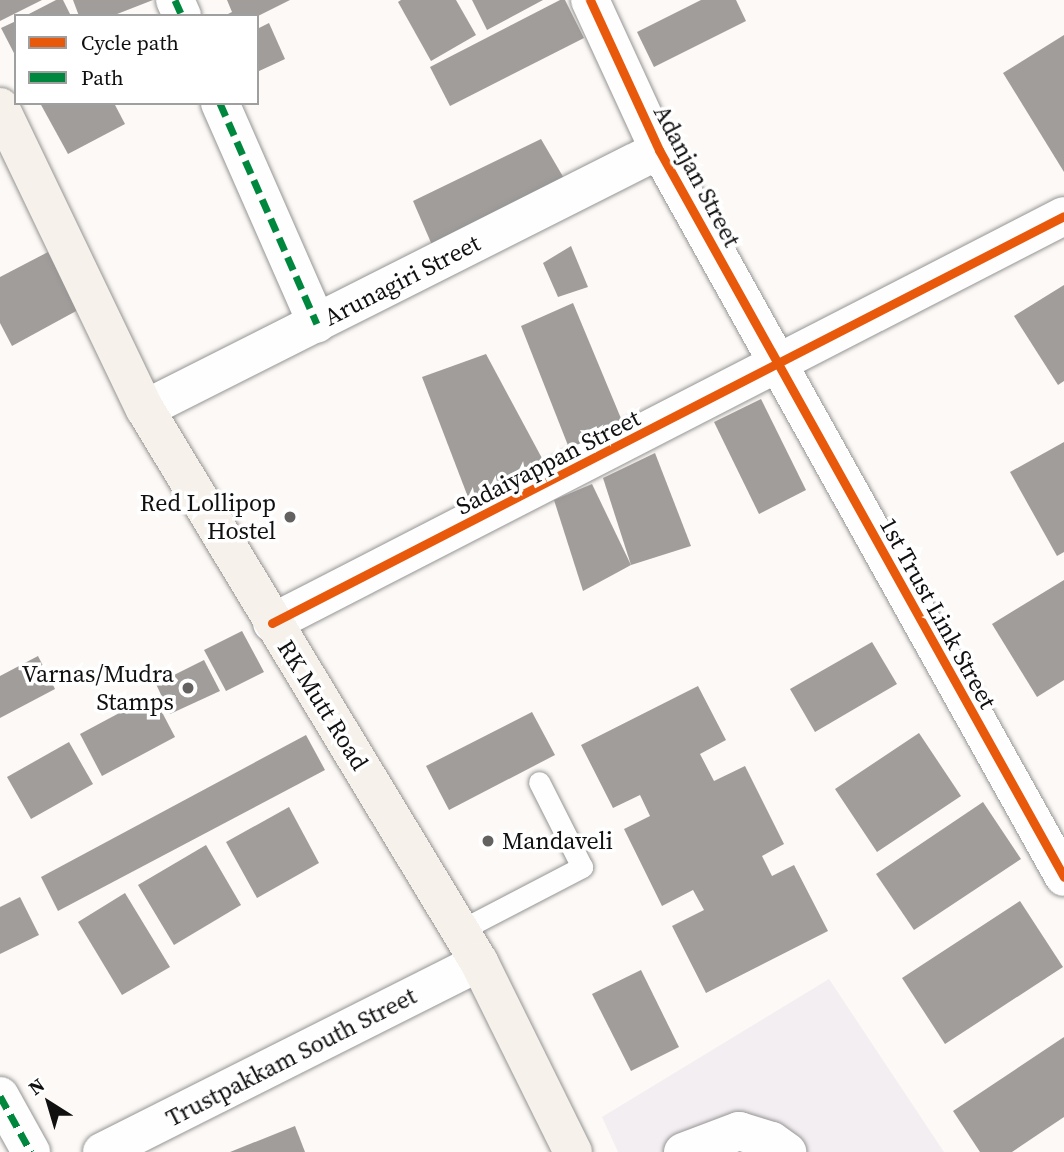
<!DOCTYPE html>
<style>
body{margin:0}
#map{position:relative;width:1064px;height:1152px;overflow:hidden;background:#fcf9f6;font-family:"Source Serif 4",serif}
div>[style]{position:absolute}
.industrial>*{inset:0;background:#f3eef2}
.building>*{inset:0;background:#a09d9b}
.roads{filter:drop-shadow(0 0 2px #969594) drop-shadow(0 0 2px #969594)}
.service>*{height:21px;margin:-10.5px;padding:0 10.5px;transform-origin:10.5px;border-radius:10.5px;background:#fffefe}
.minor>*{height:38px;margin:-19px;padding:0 19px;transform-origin:19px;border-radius:19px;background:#fffefe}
.tertiary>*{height:38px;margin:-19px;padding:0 19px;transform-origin:19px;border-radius:19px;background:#fffefe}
.secondary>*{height:38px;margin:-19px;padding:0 19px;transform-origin:19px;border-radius:19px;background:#f6f2eb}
.quiet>*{height:7px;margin-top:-3.5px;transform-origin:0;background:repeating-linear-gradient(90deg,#00873e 0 14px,transparent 0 21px)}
.cycleway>*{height:9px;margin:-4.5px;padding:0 4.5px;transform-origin:4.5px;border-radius:4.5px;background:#e8590c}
.dots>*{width:19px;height:19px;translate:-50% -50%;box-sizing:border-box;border:4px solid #fff;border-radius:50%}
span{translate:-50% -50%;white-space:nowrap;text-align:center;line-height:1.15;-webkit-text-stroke:7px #fff;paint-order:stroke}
.street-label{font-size:24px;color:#101010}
.poi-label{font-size:24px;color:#101010}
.right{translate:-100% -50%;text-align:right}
.left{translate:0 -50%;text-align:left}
.legend{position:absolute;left:14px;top:14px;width:245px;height:91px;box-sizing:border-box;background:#fff;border:2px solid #9f9f9f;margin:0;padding:9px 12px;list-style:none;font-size:21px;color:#101010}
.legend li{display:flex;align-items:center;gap:14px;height:35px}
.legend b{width:35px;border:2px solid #9f9f9f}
.north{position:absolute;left:14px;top:1068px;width:70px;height:70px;-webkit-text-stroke:5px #fff;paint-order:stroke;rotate:323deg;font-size:19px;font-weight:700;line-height:28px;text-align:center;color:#101010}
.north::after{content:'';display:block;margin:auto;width:24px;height:32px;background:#101010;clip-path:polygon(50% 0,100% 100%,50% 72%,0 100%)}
</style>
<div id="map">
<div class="industrial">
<div style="clip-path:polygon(829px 979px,944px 1152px,618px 1152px,602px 1117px)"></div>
</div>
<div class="building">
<div style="clip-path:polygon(0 0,42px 0,0 21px)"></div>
<div style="clip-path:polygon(56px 0,63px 0,71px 16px,25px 16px)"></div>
<div style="clip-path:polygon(73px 0,153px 0,112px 16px,79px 16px)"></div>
<div style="clip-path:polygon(227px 0,290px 0,258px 16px,224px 16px,232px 12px)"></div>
<div style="clip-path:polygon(401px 0,456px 0,476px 35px,431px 61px,398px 2px)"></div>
<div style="clip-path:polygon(472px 0,543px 0,487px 30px)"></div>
<div style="clip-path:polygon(560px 0,565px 0,584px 38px,450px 106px,430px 67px)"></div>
<div style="clip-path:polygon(701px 0,736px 0,746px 21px,654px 67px,637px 32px)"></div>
<div style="clip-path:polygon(16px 21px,16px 57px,1px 28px)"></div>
<div style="clip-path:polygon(269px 23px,285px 59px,257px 72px,257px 29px)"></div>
<div style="clip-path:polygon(1064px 35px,1064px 172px,1003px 73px)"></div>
<div style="clip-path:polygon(40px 103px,114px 103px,125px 124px,68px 154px)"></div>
<div style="clip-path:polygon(541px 139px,565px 180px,432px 245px,413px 201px)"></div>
<div style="clip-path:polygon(571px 246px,588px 287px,558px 297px,543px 263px)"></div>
<div style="clip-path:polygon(48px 252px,78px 310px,12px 346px,0 323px,0 277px)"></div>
<div style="clip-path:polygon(1064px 285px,1064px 381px,1058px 385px,1014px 316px)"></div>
<div style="clip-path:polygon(573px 303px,625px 428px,569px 448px,521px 326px)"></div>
<div style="clip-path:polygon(486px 354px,551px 475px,471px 505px,422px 377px)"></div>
<div style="clip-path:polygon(761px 399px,806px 490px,759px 514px,714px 422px)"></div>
<div style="clip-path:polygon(1064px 442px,1064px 552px,1057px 556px,1010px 472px)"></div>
<div style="clip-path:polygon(655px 453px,691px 546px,631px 565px,603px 478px)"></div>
<div style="clip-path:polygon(592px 484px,631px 565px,583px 591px,554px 500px)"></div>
<div style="clip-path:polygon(1064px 580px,1064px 680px,1037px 697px,992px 624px)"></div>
<div style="clip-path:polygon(242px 631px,264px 672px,226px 691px,204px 650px)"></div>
<div style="clip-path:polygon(872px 642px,897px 684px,815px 732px,790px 689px)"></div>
<div style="clip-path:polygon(38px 656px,55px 689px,0 718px,0 676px)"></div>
<div style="clip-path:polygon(204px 660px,220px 691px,170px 714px,156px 684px)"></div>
<div style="clip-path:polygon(698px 686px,726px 740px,700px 754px,714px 781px,745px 766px,784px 844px,762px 856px,772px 876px,794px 865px,828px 931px,706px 993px,672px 926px,704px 910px,693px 890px,662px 906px,624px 829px,650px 816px,640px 795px,613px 808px,581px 745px)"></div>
<div style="clip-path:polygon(153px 695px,175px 737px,102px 776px,80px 734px)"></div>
<div style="clip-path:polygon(532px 712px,555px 755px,449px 810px,426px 766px)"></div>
<div style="clip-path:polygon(919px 733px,961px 796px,877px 852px,835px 789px)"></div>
<div style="clip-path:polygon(306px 735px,325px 770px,58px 911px,41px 877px)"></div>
<div style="clip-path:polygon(69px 742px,93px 784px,31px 819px,7px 777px)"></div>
<div style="clip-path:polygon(983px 802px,1021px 859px,914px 930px,876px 874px)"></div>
<div style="clip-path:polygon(289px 807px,319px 863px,257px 898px,226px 842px)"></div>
<div style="clip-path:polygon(206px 845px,241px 905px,174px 945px,138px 885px)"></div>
<div style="clip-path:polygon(125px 893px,170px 967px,122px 995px,78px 922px)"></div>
<div style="clip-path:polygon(20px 897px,39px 935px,0 954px,0 907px)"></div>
<div style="clip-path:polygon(1020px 901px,1063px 967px,945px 1044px,902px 978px)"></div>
<div style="clip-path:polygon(641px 970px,679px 1047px,631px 1071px,592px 994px)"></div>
<div style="clip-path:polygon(1064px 1037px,1064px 1117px,1012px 1152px,980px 1152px,953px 1111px)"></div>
<div style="clip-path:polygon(295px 1126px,305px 1152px,230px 1152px)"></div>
</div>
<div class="roads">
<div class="service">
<div style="left:459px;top:931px;width:139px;rotate:-27.5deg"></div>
<div style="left:582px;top:867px;width:95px;rotate:-116.8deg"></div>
</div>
<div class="minor">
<div style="left:175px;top:0;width:17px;rotate:66deg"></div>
<div style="left:590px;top:0;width:165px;rotate:65.3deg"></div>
<div style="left:659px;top:150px;width:832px;rotate:60.88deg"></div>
<div style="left:220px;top:103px;width:241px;rotate:66.3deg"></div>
<div style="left:145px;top:409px;width:576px;rotate:-26.74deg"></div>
<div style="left:272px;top:623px;width:890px;rotate:-27.2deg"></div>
<div style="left:0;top:1096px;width:64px;rotate:61deg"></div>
<div style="left:102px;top:1152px;width:422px;rotate:-26.7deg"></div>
</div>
<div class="tertiary">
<div style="left:683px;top:1152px;width:60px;rotate:-20.6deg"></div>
<div style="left:739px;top:1131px;width:34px;rotate:17deg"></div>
<div style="left:772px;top:1141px;width:19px;rotate:36deg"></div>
</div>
<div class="secondary">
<div style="left:0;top:107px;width:335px;rotate:64.4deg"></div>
<div style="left:145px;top:409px;width:646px;rotate:58.87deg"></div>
<div style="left:479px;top:962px;width:212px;rotate:63.7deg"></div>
</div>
</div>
<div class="quiet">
<div style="left:175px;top:0;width:17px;rotate:66deg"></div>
<div style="left:220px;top:103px;width:241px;rotate:66.3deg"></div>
<div style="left:0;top:1096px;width:64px;rotate:61deg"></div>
</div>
<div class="cycleway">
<div style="left:590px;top:0;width:165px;rotate:65.3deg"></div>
<div style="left:659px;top:150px;width:832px;rotate:60.88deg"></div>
<div style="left:272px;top:623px;width:890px;rotate:-27.2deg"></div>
</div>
<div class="dots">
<div style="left:290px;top:517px;background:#636260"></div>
<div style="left:188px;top:688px;background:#636260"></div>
<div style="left:488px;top:841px;background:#636260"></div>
</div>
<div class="street-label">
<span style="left:697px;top:176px;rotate:62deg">Adanjan Street</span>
<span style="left:402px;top:280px;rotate:-27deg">Arunagiri Street</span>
<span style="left:548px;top:462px;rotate:-27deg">Sadaiyappan Street</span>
<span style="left:938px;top:613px;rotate:61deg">1st Trust Link Street</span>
<span style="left:323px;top:705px;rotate:58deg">RK Mutt Road</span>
<span style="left:291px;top:1057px;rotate:-27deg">Trustpakkam South Street</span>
</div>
<div class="poi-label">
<span class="right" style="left:276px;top:517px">Red Lollipop<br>Hostel</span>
<span class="right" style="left:174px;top:688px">Varnas/Mudra<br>Stamps</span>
<span class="left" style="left:502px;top:841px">Mandaveli</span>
</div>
<ul class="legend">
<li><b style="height:9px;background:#e8590c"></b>Cycle path</li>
<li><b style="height:9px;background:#00873e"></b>Path</li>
</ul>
<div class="north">N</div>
</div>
